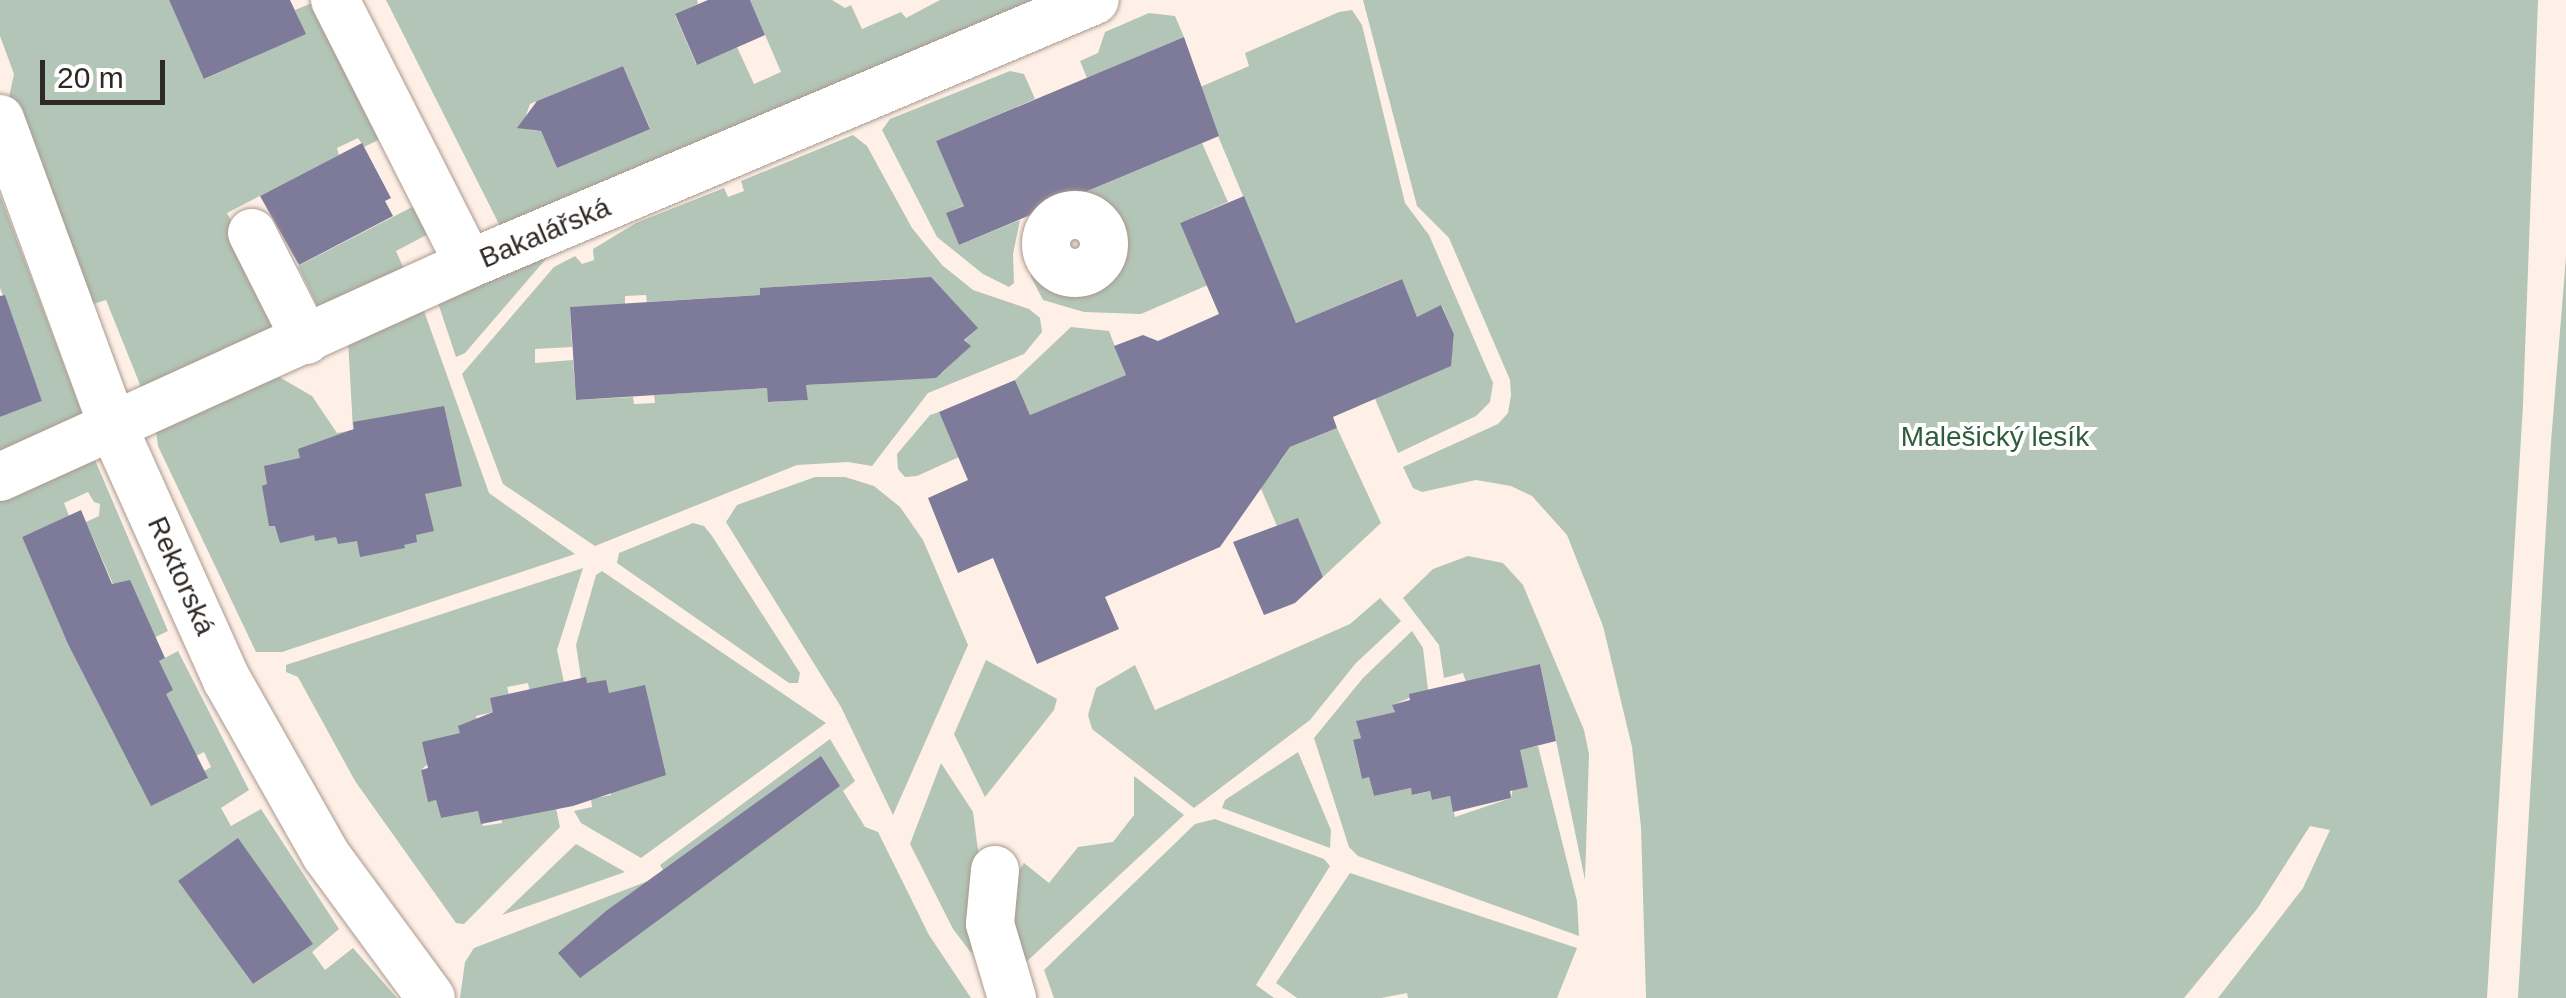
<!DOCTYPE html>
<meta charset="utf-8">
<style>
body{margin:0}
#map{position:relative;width:2566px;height:998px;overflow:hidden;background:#fef0e7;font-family:Arial,sans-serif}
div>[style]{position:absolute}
.green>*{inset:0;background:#b3c5b6}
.building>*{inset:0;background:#7e7b9a}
.roads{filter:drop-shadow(0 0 2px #a9998e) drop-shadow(0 0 2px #a9998e)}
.minor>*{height:48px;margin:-24px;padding:0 24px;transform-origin:24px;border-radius:24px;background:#fff}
.minor>.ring{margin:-24px;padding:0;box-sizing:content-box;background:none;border:48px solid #fff;border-radius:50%}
span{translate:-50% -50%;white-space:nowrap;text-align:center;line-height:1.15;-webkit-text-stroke:8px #fff;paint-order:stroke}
.street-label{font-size:28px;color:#2f2925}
.park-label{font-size:28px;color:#2f5d39}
.scale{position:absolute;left:40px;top:60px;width:125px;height:45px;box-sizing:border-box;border:5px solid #2f2925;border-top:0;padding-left:12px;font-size:30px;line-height:35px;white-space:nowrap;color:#2f2925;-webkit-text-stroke:8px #fff;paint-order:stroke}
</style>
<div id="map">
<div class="green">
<div style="clip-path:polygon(0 0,169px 0,205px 79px,305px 34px,295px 10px,312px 3px,382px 138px,364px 147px,358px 138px,337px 148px,339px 155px,227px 213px,286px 331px,143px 392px,106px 300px,90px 305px,9px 97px,14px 74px,0 36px)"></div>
<div style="clip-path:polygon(evenodd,386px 0,697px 0,698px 4px,675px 15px,696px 64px,737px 47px,754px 84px,781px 72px,750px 0,832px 0,845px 8px,851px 5px,862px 29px,901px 12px,906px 18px,940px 0,1043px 0,504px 234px,386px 0,623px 66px,650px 128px,557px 168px,541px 131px,530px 130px,525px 118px,530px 104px,623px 66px)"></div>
<div style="clip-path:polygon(1363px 0,2538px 0,2523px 405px,2487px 998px,2218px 998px,2303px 888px,2330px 830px,2310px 826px,2257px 909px,2184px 998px,1646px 998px,1641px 827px,1632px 747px,1603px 626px,1567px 535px,1532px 496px,1511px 486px,1476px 480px,1422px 492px,1413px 488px,1403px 467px,1498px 424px,1508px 413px,1511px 395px,1510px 380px,1449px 238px,1417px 206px)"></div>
<div style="clip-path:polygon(1352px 10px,1362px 25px,1405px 203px,1429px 235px,1493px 383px,1490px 402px,1476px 416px,1398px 453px,1375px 399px,1453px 347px,1454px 334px,1442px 306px,1417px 317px,1401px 279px,1296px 323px,1198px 88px,1249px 66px,1245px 53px,1339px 12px)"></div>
<div style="clip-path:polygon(1149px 13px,1175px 16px,1184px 37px,1087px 78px,1080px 61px,1098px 53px,1105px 32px)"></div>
<div style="clip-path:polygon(1010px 71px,1024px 74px,1035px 99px,936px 141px,969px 203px,947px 213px,959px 245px,1020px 220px,1013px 254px,1014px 283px,1009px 287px,983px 274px,937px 237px,882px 130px,890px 119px)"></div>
<div style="clip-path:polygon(evenodd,853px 135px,867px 146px,912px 228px,942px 265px,973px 290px,1029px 309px,1040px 318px,1042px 332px,1024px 354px,928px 393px,872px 466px,848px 462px,797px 465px,595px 546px,503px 484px,462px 374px,554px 267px,575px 256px,582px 264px,594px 260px,593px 249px,636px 223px,724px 188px,728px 197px,744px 191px,741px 181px,853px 135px,910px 278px,977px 328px,965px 340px,970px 346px,942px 373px,917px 346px,826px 384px,806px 385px,808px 400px,769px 402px,767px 388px,654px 395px,655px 403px,634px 404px,633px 397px,576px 400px,573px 360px,535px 363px,535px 349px,572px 347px,570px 307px,625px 305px,625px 296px,646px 295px,647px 302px,760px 295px,760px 288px,910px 278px)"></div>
<div style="clip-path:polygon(evenodd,1202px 143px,1228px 202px,1180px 223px,1195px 257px,1254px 265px,1141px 314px,1084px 312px,1043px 300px,1031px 277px,1030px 251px,1040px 226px,1054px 220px,1048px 208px,1202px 143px,1075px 215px,1094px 222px,1104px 241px,1098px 261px,1081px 272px,1060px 268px,1048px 252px,1049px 231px,1056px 223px,1075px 215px)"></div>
<div style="clip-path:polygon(0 195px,85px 421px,0 456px,0 417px,42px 401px,0 288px)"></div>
<div style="clip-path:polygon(416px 205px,430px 233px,396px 251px,408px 278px,322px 315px,298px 266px)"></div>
<div style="clip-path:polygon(557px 246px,465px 353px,456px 357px,434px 291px)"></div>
<div style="clip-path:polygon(2566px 257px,2566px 998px,2518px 998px,2551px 442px)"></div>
<div style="clip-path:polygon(419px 297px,489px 493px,575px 554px,282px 652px,256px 652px,158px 446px,156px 431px,274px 374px,312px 396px,337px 433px,353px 430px,348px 340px)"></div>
<div style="clip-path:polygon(1071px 327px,1109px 331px,1126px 375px,1030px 415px,1015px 380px)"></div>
<div style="clip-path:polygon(939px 412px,959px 457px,917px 476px,905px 477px,898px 469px,897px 454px,930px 415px)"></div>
<div style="clip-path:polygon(1337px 428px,1381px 523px,1323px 577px,1298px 519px,1277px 526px,1246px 454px,1267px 468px,1280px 462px,1290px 447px)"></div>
<div style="clip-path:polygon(evenodd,95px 460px,168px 631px,84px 672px,151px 805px,207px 779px,204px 771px,211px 767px,204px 752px,196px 756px,165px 694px,159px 661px,178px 651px,249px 790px,221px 808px,231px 826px,261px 809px,339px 929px,312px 952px,325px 970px,353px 948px,397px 998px,0 998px,0 499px,95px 460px,88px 492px,94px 502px,100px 504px,99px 516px,86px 522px,113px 584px,123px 583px,64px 634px,22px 537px,69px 516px,64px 503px,88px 492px,95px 460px,178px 881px,312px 944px,253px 984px,178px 881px)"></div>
<div style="clip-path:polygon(815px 477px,845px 477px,874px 486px,900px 507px,923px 540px,968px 645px,893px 815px,841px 707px,726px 522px,737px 505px)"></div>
<div style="clip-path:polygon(693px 523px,704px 526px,712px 536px,800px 673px,798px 683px,789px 683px,617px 563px,619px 553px)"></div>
<div style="clip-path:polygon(1468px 556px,1503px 563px,1523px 585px,1584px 730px,1589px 754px,1585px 880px,1540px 664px,1466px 682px,1463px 673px,1444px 678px,1439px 645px,1403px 598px,1433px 569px)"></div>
<div style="clip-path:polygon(583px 568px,557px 650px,564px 682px,531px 698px,528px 683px,507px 687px,509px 695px,493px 712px,476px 716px,477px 722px,421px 770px,428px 801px,436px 800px,441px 818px,478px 811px,483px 826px,502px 823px,500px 814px,556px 808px,560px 827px,464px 924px,456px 923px,355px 781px,298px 677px,286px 672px,286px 665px)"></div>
<div style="clip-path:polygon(602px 571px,826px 723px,641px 858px,581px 823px,574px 811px,592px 807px,591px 799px,611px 795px,611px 701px,581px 678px,576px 645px,596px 575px)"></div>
<div style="clip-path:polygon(1380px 598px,1401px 621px,1356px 663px,1310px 720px,1194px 808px,1092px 729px,1088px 715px,1096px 688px,1135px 665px,1155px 710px,1350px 624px)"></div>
<div style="clip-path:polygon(1412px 631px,1423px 648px,1428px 690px,1393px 705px,1395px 712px,1357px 721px,1361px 738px,1353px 741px,1362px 779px,1369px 777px,1374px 796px,1411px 788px,1413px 795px,1430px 791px,1432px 800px,1450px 796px,1455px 817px,1511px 798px,1520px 749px,1538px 746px,1577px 901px,1579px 936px,1358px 856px,1349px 847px,1314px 738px,1363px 678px)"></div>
<div style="clip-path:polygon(986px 660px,1057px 699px,1054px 710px,985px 797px,954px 734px)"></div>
<div style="clip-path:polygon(830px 739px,855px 781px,843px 791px,865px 827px,878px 832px,929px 935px,971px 998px,460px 998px,465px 962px,474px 948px,648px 881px,663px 870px,660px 865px)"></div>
<div style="clip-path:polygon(1298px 752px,1331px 830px,1330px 848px,1222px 808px,1225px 800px)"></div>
<div style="clip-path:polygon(941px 763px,973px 812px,979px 858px,969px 896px,972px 954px,953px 929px,910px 844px)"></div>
<div style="clip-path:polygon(1134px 776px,1184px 815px,1023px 965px,1013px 930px,1012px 881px,1024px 863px,1049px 883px,1078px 847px,1113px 842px,1134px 815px)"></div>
<div style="clip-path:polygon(1215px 819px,1324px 859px,1330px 866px,1256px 985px,1274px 998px,1054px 998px,1044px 970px,1195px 824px)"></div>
<div style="clip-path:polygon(576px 844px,625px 872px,502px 915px)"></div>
<div style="clip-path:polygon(1350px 873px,1577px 948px,1557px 998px,1408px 998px,1407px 993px,1381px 998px,1297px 998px,1276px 983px)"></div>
</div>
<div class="building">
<div style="clip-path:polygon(169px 0,290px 0,306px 34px,204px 79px)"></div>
<div style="clip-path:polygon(708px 0,750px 0,765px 35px,697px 65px,675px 14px)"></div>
<div style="clip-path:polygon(1184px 37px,1219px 136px,959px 245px,946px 213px,964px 206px,936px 141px)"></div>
<div style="clip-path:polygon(623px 66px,650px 129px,557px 168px,541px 131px,517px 128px,537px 101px)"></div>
<div style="clip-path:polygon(362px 143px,391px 198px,385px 201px,393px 216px,299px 265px,260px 196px)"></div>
<div style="clip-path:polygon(1244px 196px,1296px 323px,1402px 279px,1417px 317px,1441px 305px,1454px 334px,1451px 366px,1333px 417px,1337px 428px,1290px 447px,1220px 547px,1105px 597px,1119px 629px,1037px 664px,993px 558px,958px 573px,928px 498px,968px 480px,939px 412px,1015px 380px,1030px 415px,1126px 375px,1114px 346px,1143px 335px,1158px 341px,1219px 314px,1180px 223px)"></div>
<div style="clip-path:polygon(931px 277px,978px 328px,964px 340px,971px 346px,936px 378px,806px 385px,808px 400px,768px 402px,767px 388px,576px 400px,570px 307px,760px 295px,760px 288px)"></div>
<div style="clip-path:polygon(5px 295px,42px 401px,0 417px,0 296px)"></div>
<div style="clip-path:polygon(444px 406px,462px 486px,425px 494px,434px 531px,416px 535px,417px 542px,404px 545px,405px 548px,360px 557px,357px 541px,338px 544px,336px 537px,315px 541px,314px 535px,280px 543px,275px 526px,269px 526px,262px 486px,267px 484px,264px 466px,300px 458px,298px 449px,354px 429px,353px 422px)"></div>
<div style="clip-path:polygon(81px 510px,112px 584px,130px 580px,165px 658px,159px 661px,173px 690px,166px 694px,208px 778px,151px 806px,68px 644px,22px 537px)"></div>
<div style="clip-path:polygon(1298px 518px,1323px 577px,1295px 603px,1264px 615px,1233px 542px)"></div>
<div style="clip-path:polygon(1540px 664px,1556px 741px,1520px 750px,1528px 787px,1510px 791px,1511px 798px,1453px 812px,1450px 796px,1432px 800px,1430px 791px,1412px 795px,1411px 788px,1374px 796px,1369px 777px,1362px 779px,1353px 740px,1361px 738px,1356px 721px,1395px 712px,1392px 705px,1410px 700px,1409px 694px)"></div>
<div style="clip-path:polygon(586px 677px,587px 683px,606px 680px,609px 693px,645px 685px,666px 775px,573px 806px,481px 824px,478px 811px,441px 818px,436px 800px,428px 802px,421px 770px,428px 768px,422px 742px,460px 733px,458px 726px,493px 712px,490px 698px)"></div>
<div style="clip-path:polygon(821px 756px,840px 786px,580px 978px,558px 953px,606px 911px)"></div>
<div style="clip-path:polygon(238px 838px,313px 944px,253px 984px,178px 881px)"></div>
</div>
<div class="roads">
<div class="minor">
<div style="left:335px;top:0;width:296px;rotate:63.1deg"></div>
<div style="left:0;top:119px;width:330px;rotate:69.8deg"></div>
<div style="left:114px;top:429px;width:275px;rotate:65.8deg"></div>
<div style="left:227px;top:680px;width:201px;rotate:60.5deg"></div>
<div style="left:326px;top:855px;width:177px;rotate:53.7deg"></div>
<div class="ring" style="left:1046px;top:215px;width:10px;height:10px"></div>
<div style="left:252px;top:233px;width:120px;rotate:63.2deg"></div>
<div style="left:0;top:477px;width:515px;rotate:-24.43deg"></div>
<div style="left:469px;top:264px;width:679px;rotate:-22.87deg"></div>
<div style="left:995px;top:870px;width:54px;rotate:95.3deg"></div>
<div style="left:990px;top:924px;width:77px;rotate:73.4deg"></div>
</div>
</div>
<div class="street-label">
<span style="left:545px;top:233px;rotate:-23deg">Bakalářská</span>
<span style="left:181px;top:576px;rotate:66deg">Rektorská</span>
</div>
<div class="park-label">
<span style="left:1995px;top:437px">Malešický lesík</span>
</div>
<div class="scale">20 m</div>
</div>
